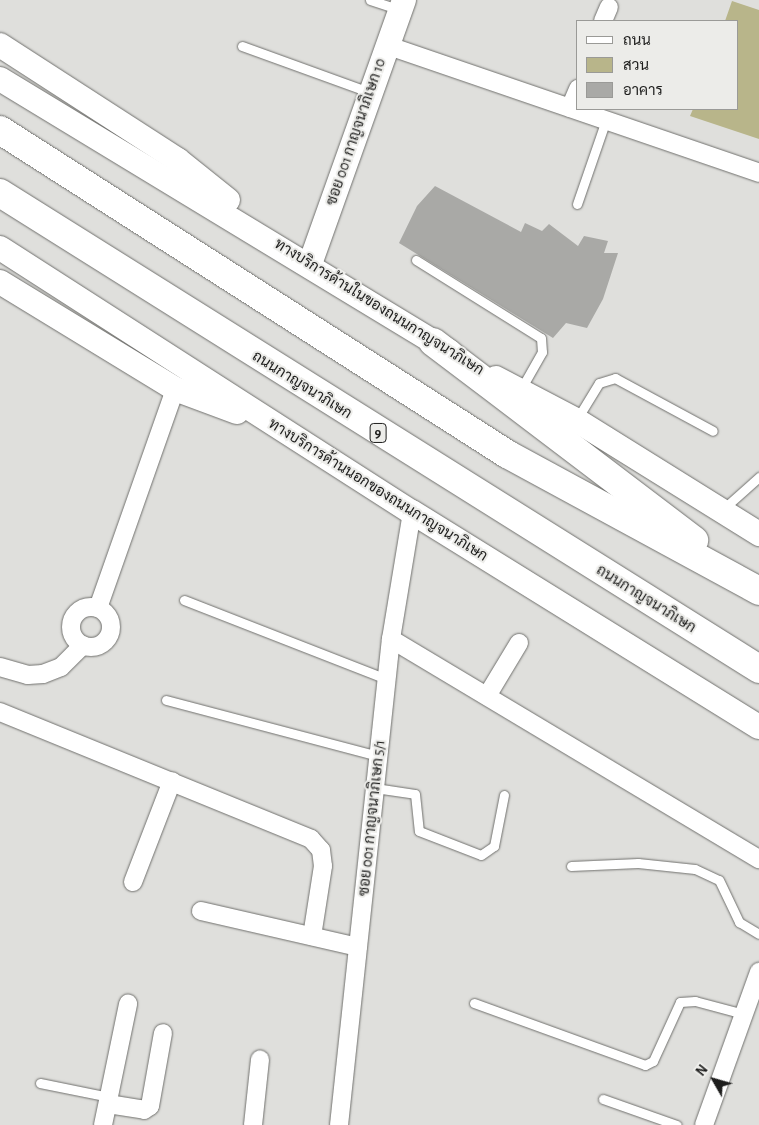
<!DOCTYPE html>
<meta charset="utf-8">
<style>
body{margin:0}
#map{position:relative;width:759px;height:1125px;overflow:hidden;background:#dfdfdc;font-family:"Alegreya Sans",Sarabun,sans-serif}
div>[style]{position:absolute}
.green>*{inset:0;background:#b8b58a}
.building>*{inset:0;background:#a9a9a6}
.roads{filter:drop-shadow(0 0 1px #70706d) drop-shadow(0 0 1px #70706d)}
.lane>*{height:9px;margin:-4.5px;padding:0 4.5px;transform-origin:4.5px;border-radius:4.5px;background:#fff}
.street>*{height:18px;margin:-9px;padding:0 9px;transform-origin:9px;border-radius:9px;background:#fff}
.street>.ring{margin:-9px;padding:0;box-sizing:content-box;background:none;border:18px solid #fff;border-radius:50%}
.secondary>*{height:24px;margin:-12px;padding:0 12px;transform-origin:12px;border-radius:12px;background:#fff}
.highway>*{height:28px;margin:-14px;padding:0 14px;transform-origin:14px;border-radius:14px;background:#fff}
span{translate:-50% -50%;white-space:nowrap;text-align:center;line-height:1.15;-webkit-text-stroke:4px #ecece9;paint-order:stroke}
.shield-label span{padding:1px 4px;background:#ecece9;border:1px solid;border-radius:4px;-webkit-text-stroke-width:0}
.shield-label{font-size:14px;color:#1e1e1d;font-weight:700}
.street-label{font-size:15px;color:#1e1e1d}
.legend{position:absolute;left:576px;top:20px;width:162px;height:90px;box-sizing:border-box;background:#ecece9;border:1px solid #9a9a97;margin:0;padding:6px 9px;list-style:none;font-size:15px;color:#1e1e1d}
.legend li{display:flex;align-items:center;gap:10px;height:25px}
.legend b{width:25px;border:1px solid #9a9a97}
.north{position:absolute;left:689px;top:1055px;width:50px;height:50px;-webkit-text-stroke:4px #ecece9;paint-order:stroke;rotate:308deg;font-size:14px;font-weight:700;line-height:20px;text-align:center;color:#1e1e1d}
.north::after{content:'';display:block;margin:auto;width:18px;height:22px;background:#1e1e1d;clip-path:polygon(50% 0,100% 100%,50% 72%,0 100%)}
</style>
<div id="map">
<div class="green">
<div style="clip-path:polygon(732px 1px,759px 10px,759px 139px,690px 116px,693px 109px,738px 109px,738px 21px,725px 21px)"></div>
</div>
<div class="building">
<div style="clip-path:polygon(435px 186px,521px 232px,525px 223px,542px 231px,549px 224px,578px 246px,584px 236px,608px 241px,604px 253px,618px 253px,603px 299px,587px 328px,566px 323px,553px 338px,399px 243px,417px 206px)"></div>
</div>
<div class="roads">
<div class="lane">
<div style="left:370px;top:0;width:32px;rotate:18deg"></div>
<div style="left:242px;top:46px;width:135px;rotate:19.9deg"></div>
<div style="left:577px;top:204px;width:89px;rotate:-71deg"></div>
<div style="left:416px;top:260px;width:147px;rotate:32deg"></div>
<div style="left:541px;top:338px;width:14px;rotate:86deg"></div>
<div style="left:542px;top:352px;width:43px;rotate:119.6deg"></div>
<div style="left:577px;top:419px;width:42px;rotate:-58.6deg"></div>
<div style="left:599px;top:383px;width:17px;rotate:-17deg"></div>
<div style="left:615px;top:378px;width:111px;rotate:28.4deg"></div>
<div style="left:722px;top:510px;width:50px;rotate:-41.7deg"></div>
<div style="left:184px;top:600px;width:218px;rotate:21.3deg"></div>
<div style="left:166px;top:700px;width:219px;rotate:14.8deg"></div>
<div style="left:375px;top:788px;width:40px;rotate:8.5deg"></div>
<div style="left:415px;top:794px;width:37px;rotate:84deg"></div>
<div style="left:419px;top:831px;width:66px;rotate:21.2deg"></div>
<div style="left:481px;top:855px;width:16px;rotate:-35deg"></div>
<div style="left:494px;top:846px;width:52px;rotate:-78.9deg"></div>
<div style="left:571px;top:866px;width:67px;rotate:-2.6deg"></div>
<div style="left:638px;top:863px;width:57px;rotate:6deg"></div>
<div style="left:695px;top:869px;width:26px;rotate:25deg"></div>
<div style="left:719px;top:880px;width:47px;rotate:64.5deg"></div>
<div style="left:739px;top:922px;width:23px;rotate:31deg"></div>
<div style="left:474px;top:1003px;width:182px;rotate:19.9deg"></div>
<div style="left:645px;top:1065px;width:9px;rotate:-27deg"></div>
<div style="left:653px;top:1061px;width:65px;rotate:-65.4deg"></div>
<div style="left:680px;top:1002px;width:15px;rotate:-4deg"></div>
<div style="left:695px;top:1001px;width:51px;rotate:14.9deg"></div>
<div style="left:40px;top:1083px;width:70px;rotate:11.5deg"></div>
<div style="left:603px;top:1099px;width:78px;rotate:19.4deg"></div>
</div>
<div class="street">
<div style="left:603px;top:21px;width:15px;rotate:-67deg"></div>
<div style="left:386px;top:45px;width:394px;rotate:18.9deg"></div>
<div style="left:570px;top:108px;width:21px;rotate:-67deg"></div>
<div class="ring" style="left:71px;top:607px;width:22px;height:22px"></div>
<div style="left:98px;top:608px;width:232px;rotate:-70.6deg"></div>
<div style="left:391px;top:639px;width:429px;rotate:30.9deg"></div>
<div style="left:0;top:667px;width:29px;rotate:16deg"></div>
<div style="left:28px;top:675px;width:15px;rotate:-4deg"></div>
<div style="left:43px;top:674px;width:19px;rotate:-21deg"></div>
<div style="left:61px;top:667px;width:31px;rotate:-45deg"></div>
<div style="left:487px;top:696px;width:62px;rotate:-58.9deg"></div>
<div style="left:0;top:712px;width:336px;rotate:22.2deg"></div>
<div style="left:311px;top:839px;width:15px;rotate:48deg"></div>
<div style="left:321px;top:850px;width:16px;rotate:83deg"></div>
<div style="left:323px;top:866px;width:71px;rotate:98.9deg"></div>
<div style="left:133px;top:882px;width:108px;rotate:-68.9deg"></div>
<div style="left:201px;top:911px;width:161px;rotate:12.9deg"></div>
<div style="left:108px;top:1104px;width:36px;rotate:9deg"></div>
<div style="left:144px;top:1110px;width:7px;rotate:-34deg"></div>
<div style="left:150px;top:1106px;width:74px;rotate:-79.9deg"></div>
<div style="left:103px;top:1125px;width:124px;rotate:-78.3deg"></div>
<div style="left:253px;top:1125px;width:66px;rotate:-83.9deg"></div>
<div style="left:339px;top:1125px;width:489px;rotate:-83.9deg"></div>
<div style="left:391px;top:639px;width:129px;rotate:-80.6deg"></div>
<div style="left:704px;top:1125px;width:163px;rotate:-70.2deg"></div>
</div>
<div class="secondary">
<div style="left:0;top:45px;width:212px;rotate:32.9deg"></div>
<div style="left:178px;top:160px;width:64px;rotate:38.7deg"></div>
<div style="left:0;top:79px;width:526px;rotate:31.24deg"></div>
<div style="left:0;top:248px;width:489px;rotate:32.7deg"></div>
<div style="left:412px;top:512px;width:408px;rotate:31.8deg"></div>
<div style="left:310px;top:264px;width:280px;rotate:-70.4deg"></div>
<div style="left:0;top:282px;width:205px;rotate:31.4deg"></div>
<div style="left:175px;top:389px;width:66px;rotate:20.4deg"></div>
<div style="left:496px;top:378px;width:90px;rotate:27.7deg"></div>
<div style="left:576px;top:420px;width:216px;rotate:31.9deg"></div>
</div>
<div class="highway">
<div style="left:0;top:130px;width:602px;rotate:32.58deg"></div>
<div style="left:507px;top:454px;width:287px;rotate:28.5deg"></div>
<div style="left:0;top:193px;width:896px;rotate:32.09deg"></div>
<div style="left:433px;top:342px;width:328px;rotate:37.2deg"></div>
</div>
</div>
<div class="shield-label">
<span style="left:378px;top:433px">9</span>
</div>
<div class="street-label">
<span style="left:356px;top:132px;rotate:-71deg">ซอย 001 กาญจนาภิเษก 10</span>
<span style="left:379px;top:307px;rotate:32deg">ทางบริการด้านในของถนนกาญจนาภิเษก</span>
<span style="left:302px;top:385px;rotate:32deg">ถนนกาญจนาภิเษก</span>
<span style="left:378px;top:490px;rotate:32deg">ทางบริการด้านนอกของถนนกาญจนาภิเษก</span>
<span style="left:646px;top:599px;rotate:32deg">ถนนกาญจนาภิเษก</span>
<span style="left:372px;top:818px;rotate:-84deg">ซอย 001 กาญจนาภิเษก 5/1</span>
</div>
<ul class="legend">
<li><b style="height:6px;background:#fff"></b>ถนน</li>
<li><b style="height:14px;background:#b8b58a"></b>สวน</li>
<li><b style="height:14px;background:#a9a9a6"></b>อาคาร</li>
</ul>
<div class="north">N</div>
</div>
